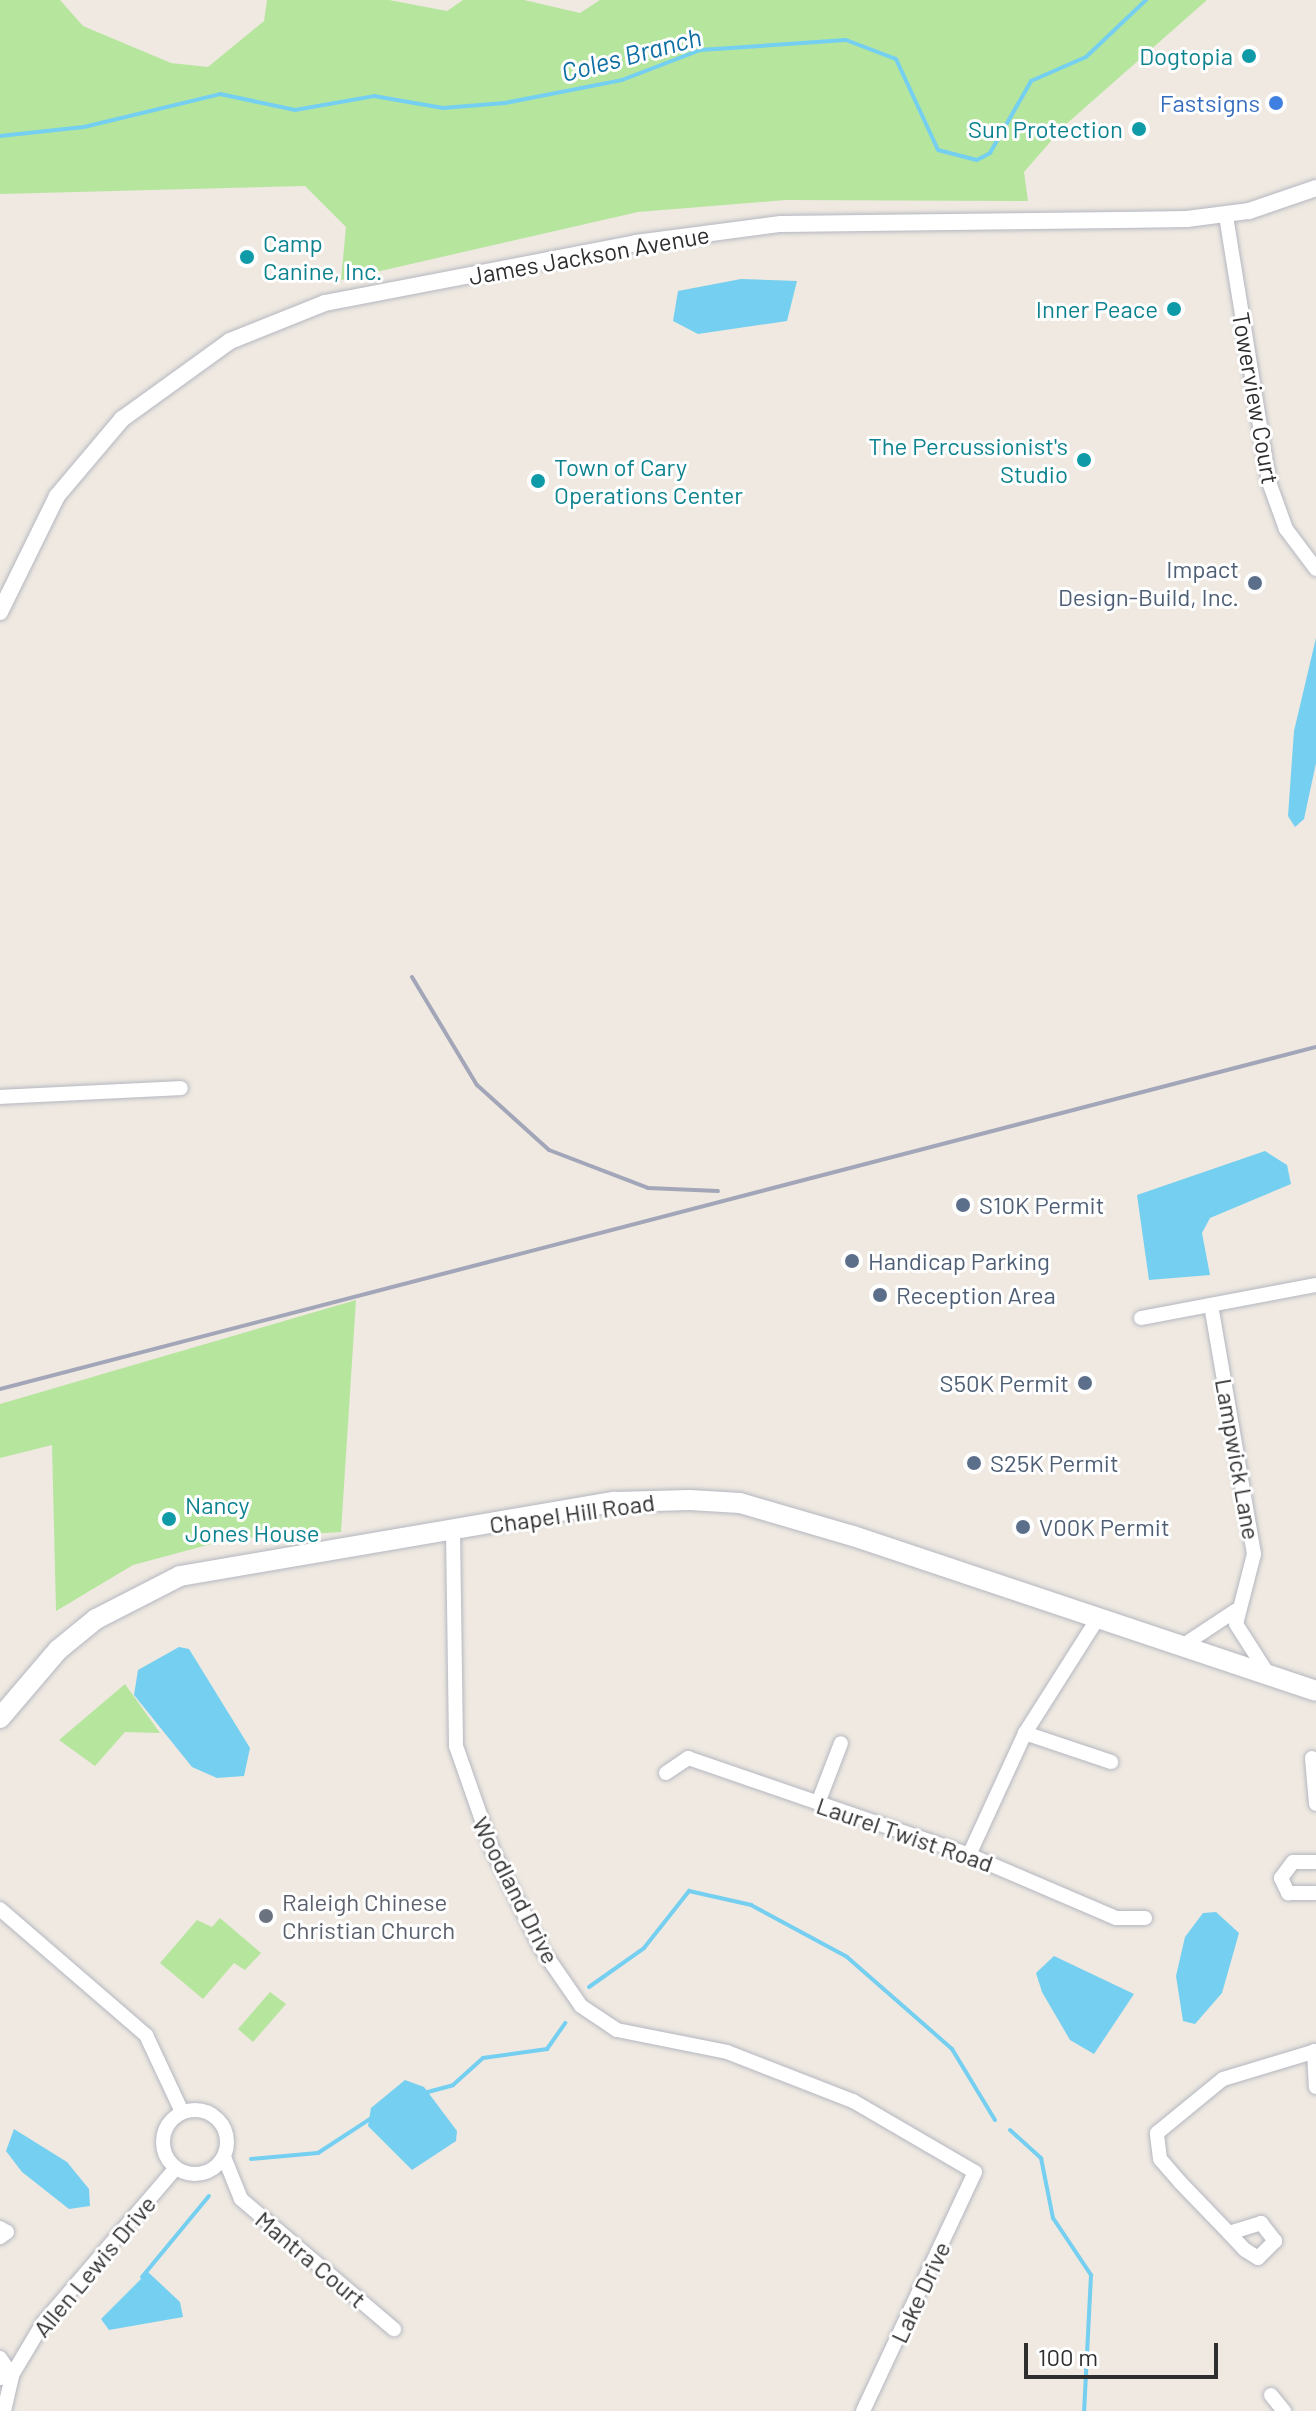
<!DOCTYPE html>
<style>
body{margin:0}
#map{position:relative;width:1316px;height:2411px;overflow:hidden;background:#efe9e1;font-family:Barlow,sans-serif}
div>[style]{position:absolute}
.green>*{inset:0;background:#b6e59e}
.water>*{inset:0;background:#75cff0}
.stream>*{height:4px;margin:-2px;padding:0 2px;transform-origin:2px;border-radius:2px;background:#75cff0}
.roads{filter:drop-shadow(0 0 2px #b4b7c1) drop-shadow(0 0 2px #b4b7c1)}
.minor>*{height:14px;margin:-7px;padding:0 7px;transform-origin:7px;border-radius:7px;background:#fff}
.minor>.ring{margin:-7px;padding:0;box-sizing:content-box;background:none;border:14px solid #fff;border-radius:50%}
.tertiary>*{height:16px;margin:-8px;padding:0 8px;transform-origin:8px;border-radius:8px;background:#fff}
.secondary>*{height:20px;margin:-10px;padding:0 10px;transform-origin:10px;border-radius:10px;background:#fff}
.rail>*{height:4px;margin:-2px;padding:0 2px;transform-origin:2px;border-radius:2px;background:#a3a6b8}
.dots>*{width:22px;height:22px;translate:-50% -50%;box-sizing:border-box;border:4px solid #fff;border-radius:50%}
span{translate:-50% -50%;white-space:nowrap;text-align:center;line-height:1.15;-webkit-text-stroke:6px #fff;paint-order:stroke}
.culture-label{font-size:24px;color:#0d838f}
.right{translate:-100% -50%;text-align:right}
.left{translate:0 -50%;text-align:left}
.shop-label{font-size:24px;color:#366cbe}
.street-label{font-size:24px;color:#2e2e2e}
.service-label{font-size:24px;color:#4e5e75}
.worship-label{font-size:24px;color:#5b616d}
.water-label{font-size:26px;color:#0d6fa3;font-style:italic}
.scale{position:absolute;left:1024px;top:2343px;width:194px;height:36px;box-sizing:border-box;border:4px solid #2e2e2e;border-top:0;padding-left:10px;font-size:24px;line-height:28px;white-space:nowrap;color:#2e2e2e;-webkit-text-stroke:6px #fff;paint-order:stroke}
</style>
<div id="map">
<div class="green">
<div style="clip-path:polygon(0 0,60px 0,83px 26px,171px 63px,208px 67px,264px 21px,267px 0,389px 0,447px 11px,463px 0,524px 0,580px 13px,600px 0,1207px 0,1064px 126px,1024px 172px,1028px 201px,785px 200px,638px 212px,341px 280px,346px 227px,305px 186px,0 194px)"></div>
<div style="clip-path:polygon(356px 1300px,341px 1532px,230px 1539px,133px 1565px,56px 1611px,52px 1445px,0 1458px,0 1404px)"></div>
<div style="clip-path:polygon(125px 1684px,160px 1733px,125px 1732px,95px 1766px,59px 1740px)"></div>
<div style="clip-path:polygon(220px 1918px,261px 1953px,245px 1970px,234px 1963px,203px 1999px,160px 1963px,197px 1920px,212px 1927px)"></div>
<div style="clip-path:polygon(270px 1992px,286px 2004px,253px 2042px,238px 2029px)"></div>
</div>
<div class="water">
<div style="clip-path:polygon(741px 279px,797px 281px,787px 321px,698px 334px,673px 321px,678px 291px)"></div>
<div style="clip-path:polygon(1316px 638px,1316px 763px,1304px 819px,1295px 827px,1288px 816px,1294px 731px)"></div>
<div style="clip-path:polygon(1265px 1151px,1287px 1165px,1291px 1184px,1210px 1218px,1202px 1233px,1210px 1275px,1149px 1280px,1137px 1195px)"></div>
<div style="clip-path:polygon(179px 1647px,189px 1649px,250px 1748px,244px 1776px,217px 1778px,192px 1767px,134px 1695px,138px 1670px)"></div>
<div style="clip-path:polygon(1216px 1912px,1239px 1933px,1222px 1993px,1195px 2024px,1183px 2021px,1176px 1976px,1185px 1937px,1203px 1913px)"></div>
<div style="clip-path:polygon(1054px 1956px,1134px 1994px,1094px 2054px,1070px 2040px,1042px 1992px,1036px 1973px)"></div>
<div style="clip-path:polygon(405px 2080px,424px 2087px,457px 2131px,456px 2141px,412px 2170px,368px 2126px,371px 2108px)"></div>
<div style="clip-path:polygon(14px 2129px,67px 2162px,89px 2189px,90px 2206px,69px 2209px,22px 2172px,6px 2151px)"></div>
<div style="clip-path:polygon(148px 2272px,180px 2302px,183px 2317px,109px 2330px,101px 2319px)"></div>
</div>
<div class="stream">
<div style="left:0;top:136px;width:84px;rotate:-6.1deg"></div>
<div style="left:84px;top:127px;width:140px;rotate:-13.6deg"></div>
<div style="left:220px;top:94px;width:77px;rotate:12deg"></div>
<div style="left:295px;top:110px;width:80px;rotate:-10deg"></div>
<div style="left:374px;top:96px;width:70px;rotate:9.9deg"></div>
<div style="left:443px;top:108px;width:62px;rotate:-4.6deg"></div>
<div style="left:505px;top:103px;width:119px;rotate:-11.1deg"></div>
<div style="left:622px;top:80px;width:84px;rotate:-21deg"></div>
<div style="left:700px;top:50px;width:146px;rotate:-3.9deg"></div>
<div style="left:846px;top:40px;width:53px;rotate:20.8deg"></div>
<div style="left:896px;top:59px;width:100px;rotate:65.2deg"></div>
<div style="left:938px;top:150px;width:40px;rotate:14.4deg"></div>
<div style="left:977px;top:160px;width:15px;rotate:-28deg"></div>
<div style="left:990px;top:153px;width:83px;rotate:-60.3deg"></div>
<div style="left:1031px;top:81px;width:60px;rotate:-23.6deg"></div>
<div style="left:1086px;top:57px;width:83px;rotate:-43.5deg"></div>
<div style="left:589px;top:1987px;width:67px;rotate:-35.3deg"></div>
<div style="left:644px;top:1948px;width:73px;rotate:-51.7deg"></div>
<div style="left:689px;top:1891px;width:64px;rotate:12.7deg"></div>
<div style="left:751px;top:1905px;width:109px;rotate:28.4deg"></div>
<div style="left:847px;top:1957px;width:140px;rotate:41.2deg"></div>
<div style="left:952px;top:2049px;width:83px;rotate:58.8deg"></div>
<div style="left:424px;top:2093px;width:30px;rotate:-15deg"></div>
<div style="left:453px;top:2085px;width:40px;rotate:-42deg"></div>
<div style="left:483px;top:2058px;width:65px;rotate:-8deg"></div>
<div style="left:547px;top:2049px;width:32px;rotate:-55deg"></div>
<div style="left:1010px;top:2130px;width:42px;rotate:42.1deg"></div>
<div style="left:1041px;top:2158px;width:61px;rotate:78.7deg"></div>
<div style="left:1053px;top:2218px;width:69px;rotate:56.3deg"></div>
<div style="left:1091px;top:2275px;width:136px;rotate:92.9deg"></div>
<div style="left:251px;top:2159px;width:67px;rotate:-5.1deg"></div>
<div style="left:318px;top:2153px;width:66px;rotate:-33.2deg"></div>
<div style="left:142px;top:2277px;width:105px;rotate:-50.4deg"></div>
</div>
<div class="roads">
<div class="minor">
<div style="left:1226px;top:216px;width:269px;rotate:80.8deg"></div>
<div style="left:1269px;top:482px;width:50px;rotate:70.1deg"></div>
<div style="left:1286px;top:529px;width:50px;rotate:53.1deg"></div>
<div style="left:0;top:1097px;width:181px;rotate:-2.8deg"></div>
<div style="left:1211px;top:1305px;width:253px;rotate:80.2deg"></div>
<div style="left:1254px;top:1554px;width:72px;rotate:104.4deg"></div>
<div style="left:1236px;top:1624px;width:59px;rotate:57.4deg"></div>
<div style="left:1141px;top:1318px;width:178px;rotate:-10.7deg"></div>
<div style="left:453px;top:1530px;width:216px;rotate:89.2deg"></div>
<div style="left:456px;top:1746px;width:109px;rotate:70.7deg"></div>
<div style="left:492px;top:1849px;width:110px;rotate:63.7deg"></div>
<div style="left:541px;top:1948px;width:70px;rotate:55.4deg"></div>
<div style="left:581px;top:2006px;width:43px;rotate:33.7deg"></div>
<div style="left:617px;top:2030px;width:112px;rotate:11.3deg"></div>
<div style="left:727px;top:2052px;width:135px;rotate:21.3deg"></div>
<div style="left:853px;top:2101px;width:141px;rotate:30.2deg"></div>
<div style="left:975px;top:2172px;width:264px;rotate:115.1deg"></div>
<div style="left:1179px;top:1648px;width:67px;rotate:-33.5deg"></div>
<div style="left:1025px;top:1733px;width:91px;rotate:18.6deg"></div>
<div style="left:1312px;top:1758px;width:46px;rotate:85deg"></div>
<div style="left:666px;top:1773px;width:27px;rotate:-34deg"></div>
<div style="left:688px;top:1758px;width:297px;rotate:19deg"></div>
<div style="left:969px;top:1855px;width:160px;rotate:23.2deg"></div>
<div style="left:1116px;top:1918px;width:29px"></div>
<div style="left:818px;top:1803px;width:64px;rotate:-69deg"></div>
<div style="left:969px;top:1855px;width:134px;rotate:-65.3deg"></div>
<div style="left:1025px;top:1733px;width:133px;rotate:-57.6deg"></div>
<div style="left:1316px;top:1862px;width:23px;rotate:180deg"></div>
<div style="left:1293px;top:1862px;width:20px;rotate:127deg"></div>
<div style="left:1281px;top:1878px;width:17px;rotate:65deg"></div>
<div style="left:1288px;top:1893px;width:28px"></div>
<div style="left:0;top:1909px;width:193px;rotate:40.8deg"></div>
<div style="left:146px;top:2035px;width:85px;rotate:64.9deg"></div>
<div style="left:1314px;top:2051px;width:36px;rotate:87deg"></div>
<div class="ring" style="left:163px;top:2110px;width:50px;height:50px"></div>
<div style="left:224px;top:2157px;width:45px;rotate:68deg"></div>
<div style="left:241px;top:2199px;width:201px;rotate:40.4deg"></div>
<div style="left:0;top:2228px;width:8px;rotate:30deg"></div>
<div style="left:7px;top:2232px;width:9px;rotate:144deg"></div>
<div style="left:1229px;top:2233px;width:34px;rotate:-17deg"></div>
<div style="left:1261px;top:2223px;width:23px;rotate:52deg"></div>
<div style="left:1275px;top:2241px;width:24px;rotate:135deg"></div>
<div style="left:1258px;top:2258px;width:15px;rotate:-148deg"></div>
<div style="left:1245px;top:2250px;width:23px;rotate:-133deg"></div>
<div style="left:1229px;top:2233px;width:71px;rotate:-133.9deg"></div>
<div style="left:1180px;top:2182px;width:30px;rotate:-131deg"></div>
<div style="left:1160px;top:2159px;width:26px;rotate:-97deg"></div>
<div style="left:1157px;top:2133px;width:85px;rotate:-39.3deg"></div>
<div style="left:1223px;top:2079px;width:97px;rotate:-16.8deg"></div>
<div style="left:0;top:2358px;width:21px;rotate:55deg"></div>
<div style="left:12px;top:2375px;width:12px;rotate:166deg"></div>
<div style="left:1271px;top:2395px;width:21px;rotate:51deg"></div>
<div style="left:4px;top:2411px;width:37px;rotate:-77deg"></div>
<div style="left:12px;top:2375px;width:61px;rotate:-59.2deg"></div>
<div style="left:43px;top:2323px;width:203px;rotate:-49.4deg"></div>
</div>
<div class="tertiary">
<div style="left:0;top:612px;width:129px;rotate:-63.8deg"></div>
<div style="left:57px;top:496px;width:101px;rotate:-49.8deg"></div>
<div style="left:122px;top:419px;width:133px;rotate:-35.8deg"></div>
<div style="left:230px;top:341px;width:102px;rotate:-21.8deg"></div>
<div style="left:325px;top:303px;width:317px;rotate:-10.9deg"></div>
<div style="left:636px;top:243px;width:146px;rotate:-7.5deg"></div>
<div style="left:781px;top:224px;width:406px;rotate:-0.7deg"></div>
<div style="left:1187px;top:219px;width:63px;rotate:-7.4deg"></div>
<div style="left:1249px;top:211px;width:71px;rotate:-18.9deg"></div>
</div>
<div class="secondary">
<div style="left:0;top:1718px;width:89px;rotate:-49.5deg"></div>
<div style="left:58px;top:1650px;width:49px;rotate:-39.2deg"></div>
<div style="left:96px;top:1619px;width:94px;rotate:-27.1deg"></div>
<div style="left:180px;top:1576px;width:441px;rotate:-9.7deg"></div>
<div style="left:615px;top:1502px;width:75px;rotate:-1.5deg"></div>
<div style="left:690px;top:1500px;width:50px;rotate:3.4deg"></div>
<div style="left:740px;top:1503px;width:118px;rotate:16.3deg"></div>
<div style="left:853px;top:1536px;width:488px;rotate:18.5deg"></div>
</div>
</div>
<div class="rail">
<div style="left:412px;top:977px;width:126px;rotate:59deg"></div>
<div style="left:477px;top:1085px;width:97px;rotate:42.1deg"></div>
<div style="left:549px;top:1150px;width:106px;rotate:21deg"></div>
<div style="left:648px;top:1188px;width:70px;rotate:2.5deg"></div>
<div style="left:0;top:1389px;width:1360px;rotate:-14.57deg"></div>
</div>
<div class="dots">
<div style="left:1249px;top:56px;background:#0f9aa8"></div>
<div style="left:1276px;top:103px;background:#3f7fe0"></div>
<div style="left:1139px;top:129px;background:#0f9aa8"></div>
<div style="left:247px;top:257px;background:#0f9aa8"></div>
<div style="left:1174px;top:309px;background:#0f9aa8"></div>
<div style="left:1084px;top:460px;background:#0f9aa8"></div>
<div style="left:538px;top:481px;background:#0f9aa8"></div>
<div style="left:1255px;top:583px;background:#5c6f8a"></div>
<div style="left:963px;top:1205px;background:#5c6f8a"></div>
<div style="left:852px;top:1261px;background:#5c6f8a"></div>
<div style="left:880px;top:1295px;background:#5c6f8a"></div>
<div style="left:1085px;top:1383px;background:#5c6f8a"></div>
<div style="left:974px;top:1463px;background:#5c6f8a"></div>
<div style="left:169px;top:1519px;background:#0f9aa8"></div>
<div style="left:1023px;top:1527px;background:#5c6f8a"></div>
<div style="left:266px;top:1916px;background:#6b7280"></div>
</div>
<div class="culture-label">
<span class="right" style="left:1233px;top:56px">Dogtopia</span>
<span class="right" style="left:1123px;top:129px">Sun Protection</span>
<span class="left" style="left:263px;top:257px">Camp<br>Canine, Inc.</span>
<span class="right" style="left:1158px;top:309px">Inner Peace</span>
<span class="right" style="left:1068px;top:460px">The Percussionist's<br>Studio</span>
<span class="left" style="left:554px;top:481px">Town of Cary<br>Operations Center</span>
<span class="left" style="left:185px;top:1519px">Nancy<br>Jones House</span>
</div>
<div class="shop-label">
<span class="right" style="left:1260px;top:103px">Fastsigns</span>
</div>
<div class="street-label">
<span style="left:589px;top:255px;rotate:-10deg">James Jackson Avenue</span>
<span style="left:1256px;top:398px;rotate:80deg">Towerview Court</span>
<span style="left:1238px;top:1459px;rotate:80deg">Lampwick Lane</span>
<span style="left:572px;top:1513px;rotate:-8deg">Chapel Hill Road</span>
<span style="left:905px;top:1834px;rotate:19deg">Laurel Twist Road</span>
<span style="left:516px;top:1890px;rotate:63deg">Woodland Drive</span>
<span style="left:311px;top:2259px;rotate:40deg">Mantra Court</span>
<span style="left:94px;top:2266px;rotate:-50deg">Allen Lewis Drive</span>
<span style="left:920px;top:2292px;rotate:-65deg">Lake Drive</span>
</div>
<div class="service-label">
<span class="right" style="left:1239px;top:583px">Impact<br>Design-Build, Inc.</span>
<span class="left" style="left:979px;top:1205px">S10K Permit</span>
<span class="left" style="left:868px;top:1261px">Handicap Parking</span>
<span class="left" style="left:896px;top:1295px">Reception Area</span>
<span class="right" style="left:1069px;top:1383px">S50K Permit</span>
<span class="left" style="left:990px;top:1463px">S25K Permit</span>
<span class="left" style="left:1039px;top:1527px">V00K Permit</span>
</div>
<div class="worship-label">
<span class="left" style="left:282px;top:1916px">Raleigh Chinese<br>Christian Church</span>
</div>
<div class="water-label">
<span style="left:631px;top:54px;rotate:-15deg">Coles Branch</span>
</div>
<div class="scale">100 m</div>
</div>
